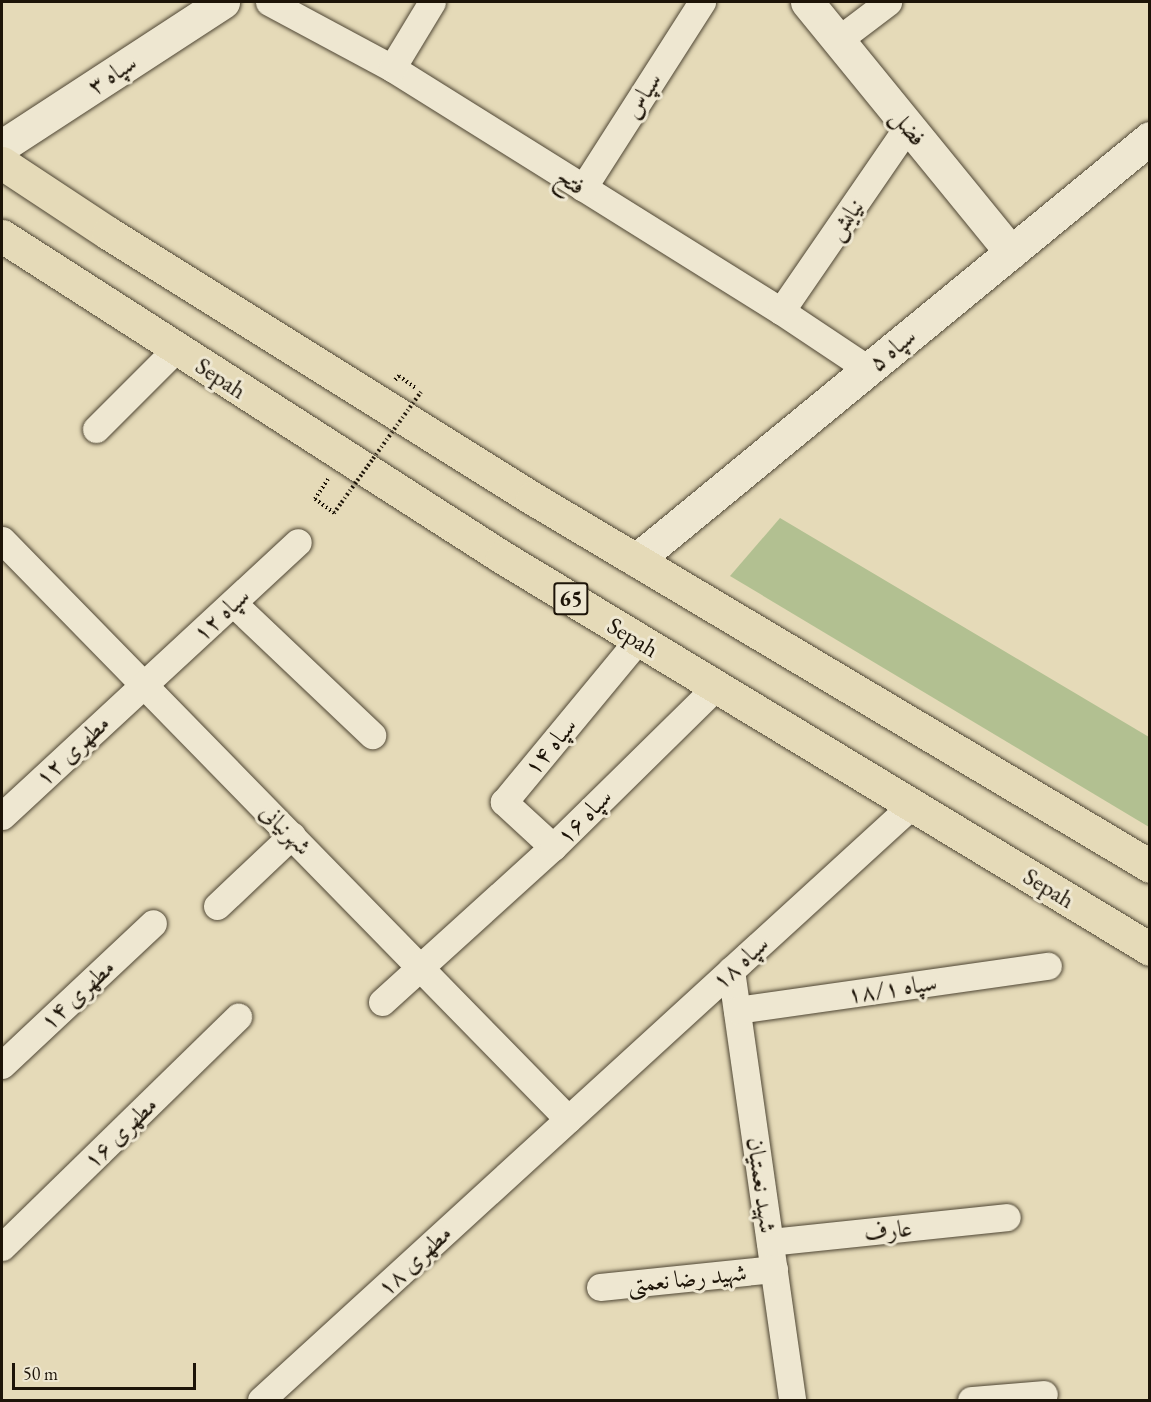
<!DOCTYPE html>
<meta charset="utf-8">
<style>
body{margin:0}
#map{position:relative;width:1151px;height:1402px;overflow:hidden;background:#e5dab8;font-family:"EB Garamond",Amiri,serif}
div>[style]{position:absolute}
.green>*{inset:0;background:#b2c091}
.path>*{height:4px;margin-top:-2px;transform-origin:0;background:repeating-linear-gradient(90deg,#1d1408 0 1.5px,transparent 0 4.5px)}
.roads{filter:drop-shadow(0 0 2px #4f4634) drop-shadow(0 0 2px #4f4634)}
.street>*{height:27px;margin:-13.5px;padding:0 13.5px;transform-origin:13.5px;border-radius:13.5px;background:#eee7d1}
.secondary>*{height:33px;margin:-16.5px;padding:0 16.5px;transform-origin:16.5px;border-radius:16.5px;background:#eee7d1}
.primary>*{height:33px;margin:-16.5px;padding:0 16.5px;transform-origin:16.5px;border-radius:16.5px;background:#e5dab8}
.path-bridge>*{height:4px;margin-top:-2px;transform-origin:0;background:repeating-linear-gradient(90deg,#1d1408 0 1.5px,transparent 0 4.5px)}
span{translate:-50% -50%;white-space:nowrap;text-align:center;line-height:1.15;-webkit-text-stroke:6px #eee7d1;paint-order:stroke}
.shield-label span{padding:2px 4px;background:#eee7d1;border:2px solid;border-radius:4px;-webkit-text-stroke-width:0}
.shield-label{font-size:22px;color:#1d1408;font-weight:700}
.street-label{font-size:24px;color:#1d1408}
.frame{position:absolute;inset:0;border:3px solid #1d1408;pointer-events:none}
.scale{position:absolute;left:12px;top:1363px;width:184px;height:27px;box-sizing:border-box;border:3px solid #1d1408;border-top:0;padding-left:8px;font-size:18px;line-height:21px;white-space:nowrap;color:#1d1408;-webkit-text-stroke:4px #eee7d1;paint-order:stroke}
</style>
<div id="map">
<div class="green">
<div style="clip-path:polygon(780px 518px,1149px 737px,1149px 827px,730px 576px)"></div>
</div>
<div class="path">
<div style="left:395px;top:380px;width:6px;rotate:-45deg"></div>
<div style="left:399px;top:376px;width:22px;rotate:36deg"></div>
<div style="left:328px;top:479px;width:24px;rotate:123deg"></div>
<div style="left:315px;top:499px;width:24px;rotate:36deg"></div>
</div>
<div class="roads">
<div class="street">
<div style="left:269px;top:2px;width:140px;rotate:28.2deg"></div>
<div style="left:392px;top:68px;width:459px;rotate:32deg"></div>
<div style="left:781px;top:311px;width:105px;rotate:33.7deg"></div>
<div style="left:838px;top:40px;width:63px;rotate:-37.2deg"></div>
<div style="left:392px;top:68px;width:77px;rotate:-58.8deg"></div>
<div style="left:583px;top:188px;width:221px;rotate:-57.4deg"></div>
<div style="left:781px;top:311px;width:224px;rotate:-55.5deg"></div>
<div style="left:96px;top:429px;width:113px;rotate:-45deg"></div>
<div style="left:2px;top:540px;width:810px;rotate:45.65deg"></div>
<div style="left:233px;top:603px;width:192px;rotate:43.5deg"></div>
<div style="left:2px;top:816px;width:403px;rotate:-42.8deg"></div>
<div style="left:553px;top:847px;width:67px;rotate:-137.4deg"></div>
<div style="left:504px;top:802px;width:210px;rotate:-50.4deg"></div>
<div style="left:217px;top:906px;width:103px;rotate:-43.4deg"></div>
<div style="left:731px;top:970px;width:434px;rotate:81.9deg"></div>
<div style="left:382px;top:1002px;width:231px;rotate:-42.2deg"></div>
<div style="left:553px;top:847px;width:228px;rotate:-44.5deg"></div>
<div style="left:737px;top:1010px;width:314px;rotate:-8.1deg"></div>
<div style="left:2px;top:1065px;width:207px;rotate:-43.2deg"></div>
<div style="left:770px;top:1242px;width:238px;rotate:-6deg"></div>
<div style="left:2px;top:1247px;width:330px;rotate:-44.3deg"></div>
<div style="left:600px;top:1287px;width:175px;rotate:-5.9deg"></div>
<div style="left:261px;top:1400px;width:882px;rotate:-42.43deg"></div>
<div style="left:971px;top:1400px;width:73px;rotate:-4.7deg"></div>
</div>
<div class="secondary">
<div style="left:807px;top:2px;width:323px;rotate:50.8deg"></div>
<div style="left:2px;top:146px;width:264px;rotate:-33.1deg"></div>
<div style="left:636px;top:560px;width:665px;rotate:-39.39deg"></div>
</div>
<div class="primary">
<div style="left:2px;top:163px;width:127px;rotate:33.4deg"></div>
<div style="left:108px;top:233px;width:500px;rotate:32.01deg"></div>
<div style="left:532px;top:498px;width:719px;rotate:30.77deg"></div>
<div style="left:2px;top:236px;width:594px;rotate:32.7deg"></div>
<div style="left:502px;top:557px;width:757px;rotate:31.17deg"></div>
</div>
</div>
<div class="path-bridge">
<div style="left:334px;top:513px;width:149px;rotate:-54.3deg"></div>
</div>
<div class="shield-label">
<span style="left:571px;top:599px">65</span>
</div>
<div class="street-label">
<span style="left:112px;top:74px;rotate:-33deg">سپاه ۳</span>
<span style="left:642px;top:95px;rotate:-57deg">سپاس</span>
<span style="left:909px;top:127px;rotate:51deg">فضل</span>
<span style="left:571px;top:181px;rotate:32deg">فتح</span>
<span style="left:845px;top:219px;rotate:-55deg">نیایش</span>
<span style="left:892px;top:349px;rotate:-39deg">سپاه ۵</span>
<span style="left:221px;top:378px;rotate:33deg">Sepah</span>
<span style="left:221px;top:614px;rotate:-42deg">سپاه ۱۲</span>
<span style="left:633px;top:637px;rotate:31deg">Sepah</span>
<span style="left:550px;top:746px;rotate:-50deg">سپاه ۱۴</span>
<span style="left:72px;top:750px;rotate:-43deg">مطهری ۱۲</span>
<span style="left:584px;top:816px;rotate:-45deg">سپاه ۱۶</span>
<span style="left:286px;top:829px;rotate:45deg">شهرنیانی</span>
<span style="left:1049px;top:888px;rotate:31deg">Sepah</span>
<span style="left:740px;top:962px;rotate:-42deg">سپاه ۱۸</span>
<span style="left:892px;top:988px;rotate:-8deg">سپاه ۱۸/۱</span>
<span style="left:77px;top:994px;rotate:-43deg">مطهری ۱۴</span>
<span style="left:120px;top:1132px;rotate:-44deg">مطهری ۱۶</span>
<span style="left:762px;top:1185px;rotate:82deg">شهید نعمتیان</span>
<span style="left:888px;top:1230px;rotate:-6deg">عارف</span>
<span style="left:414px;top:1260px;rotate:-43deg">مطهری ۱۸</span>
<span style="left:687px;top:1278px;rotate:-6deg">شهید رضا نعمتی</span>
</div>
<div class="frame"></div>
<div class="scale">50 m</div>
</div>
